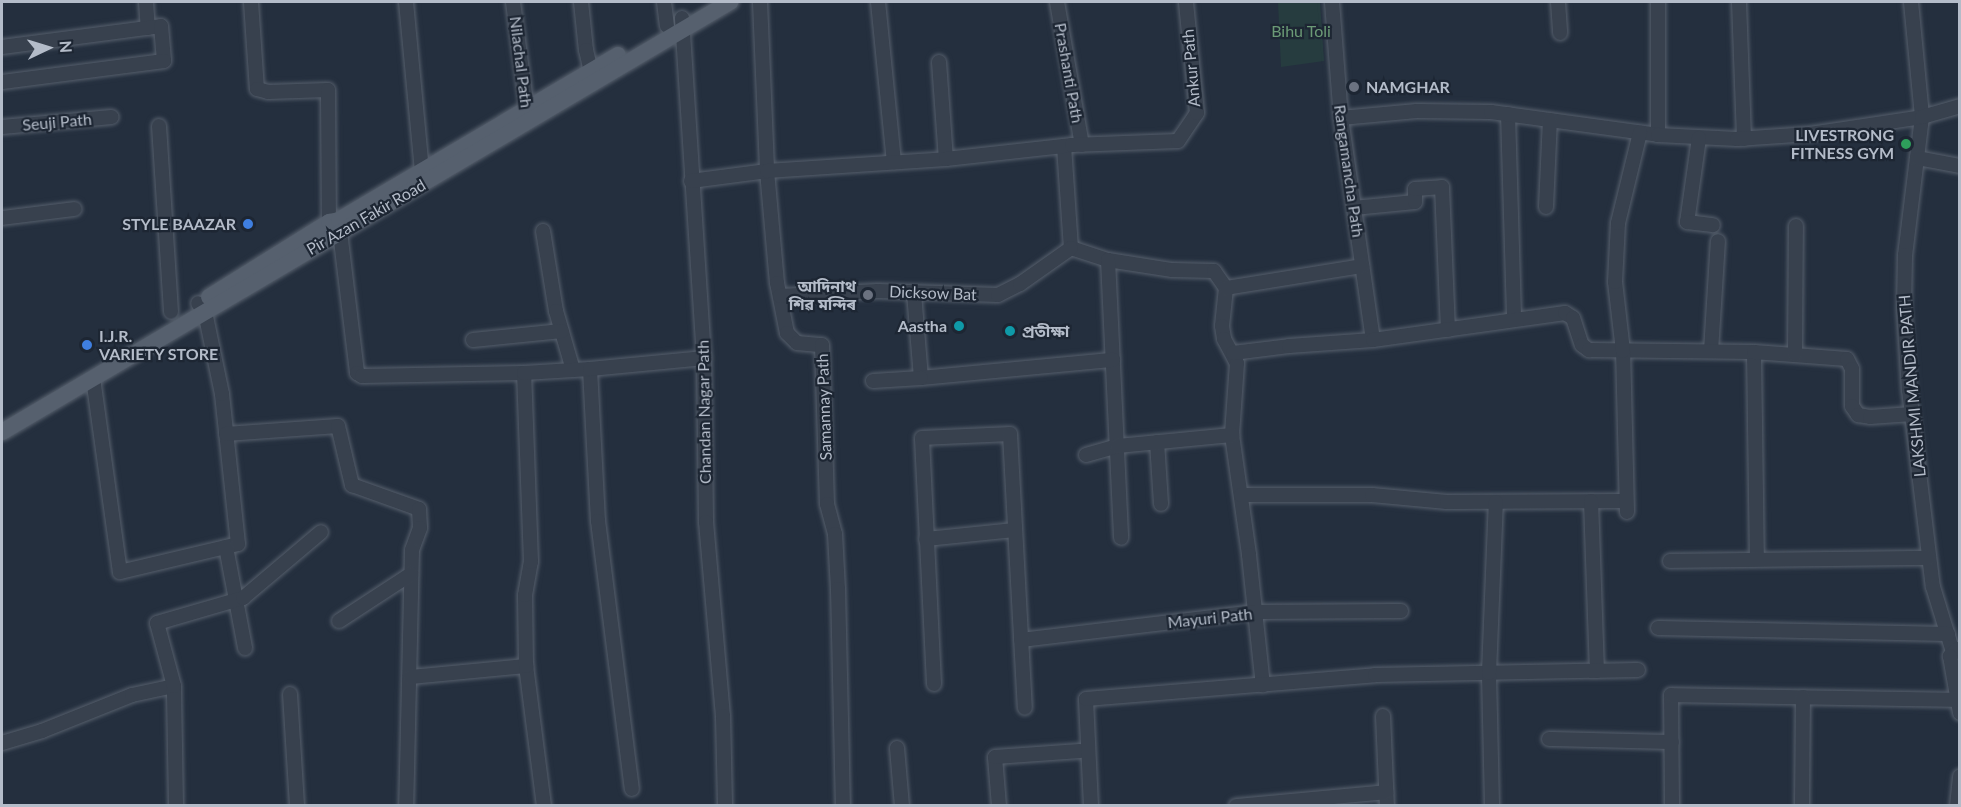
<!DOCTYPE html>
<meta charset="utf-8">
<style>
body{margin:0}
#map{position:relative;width:1961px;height:807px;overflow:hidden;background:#242f3e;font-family:Lato,"Noto Sans Bengali",sans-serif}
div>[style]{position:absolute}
.green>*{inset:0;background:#263c3f}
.roads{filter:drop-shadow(0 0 2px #565f6c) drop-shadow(0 0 2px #565f6c)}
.minor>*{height:14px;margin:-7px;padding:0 7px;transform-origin:7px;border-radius:7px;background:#38414e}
.major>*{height:16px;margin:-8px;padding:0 8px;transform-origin:8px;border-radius:8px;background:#56606e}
.dots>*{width:16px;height:16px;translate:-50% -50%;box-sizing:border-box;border:3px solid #1d2633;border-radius:50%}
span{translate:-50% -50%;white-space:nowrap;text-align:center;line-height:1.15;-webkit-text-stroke:4.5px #1d2633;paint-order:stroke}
.park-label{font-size:16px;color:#6b9a76}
.street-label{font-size:16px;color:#b4bcc9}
.poi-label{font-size:16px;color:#b4bcc9;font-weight:700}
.left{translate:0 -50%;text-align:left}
.right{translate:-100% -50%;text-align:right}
.frame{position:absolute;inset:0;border:3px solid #b4bcc9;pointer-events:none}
.north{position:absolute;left:18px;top:18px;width:60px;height:60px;-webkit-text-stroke:4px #1d2633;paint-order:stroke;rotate:86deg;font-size:16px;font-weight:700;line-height:24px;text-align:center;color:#b4bcc9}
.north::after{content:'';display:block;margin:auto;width:21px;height:27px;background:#b4bcc9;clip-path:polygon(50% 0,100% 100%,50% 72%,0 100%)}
</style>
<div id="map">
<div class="green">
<div style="clip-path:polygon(1278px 2px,1320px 2px,1324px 61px,1281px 67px)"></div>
</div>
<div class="roads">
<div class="minor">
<div style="left:146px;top:2px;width:26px;rotate:86deg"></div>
<div style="left:251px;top:2px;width:87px;rotate:86.1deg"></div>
<div style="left:257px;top:89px;width:11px;rotate:15deg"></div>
<div style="left:268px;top:92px;width:60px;rotate:-1.9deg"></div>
<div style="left:328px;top:90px;width:132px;rotate:89.6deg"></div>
<div style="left:406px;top:2px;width:169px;rotate:84.6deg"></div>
<div style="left:513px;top:2px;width:116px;rotate:82.6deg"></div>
<div style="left:581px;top:2px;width:48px;rotate:84.1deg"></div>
<div style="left:586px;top:50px;width:22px;rotate:77deg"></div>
<div style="left:664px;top:2px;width:24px;rotate:83deg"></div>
<div style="left:760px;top:2px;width:169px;rotate:87.6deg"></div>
<div style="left:767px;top:171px;width:112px;rotate:84.9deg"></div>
<div style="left:777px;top:283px;width:51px;rotate:78.7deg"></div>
<div style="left:787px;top:333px;width:14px;rotate:45deg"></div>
<div style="left:797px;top:343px;width:25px;rotate:5deg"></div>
<div style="left:822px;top:345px;width:159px;rotate:88.2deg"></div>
<div style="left:827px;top:504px;width:31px;rotate:75deg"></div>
<div style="left:835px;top:534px;width:55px;rotate:86.9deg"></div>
<div style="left:838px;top:589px;width:217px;rotate:88.7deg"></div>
<div style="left:878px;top:2px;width:161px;rotate:84.3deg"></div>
<div style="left:1057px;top:2px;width:145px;rotate:80.1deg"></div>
<div style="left:1332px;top:2px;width:116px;rotate:85.6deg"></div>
<div style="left:1341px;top:118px;width:224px;rotate:81.8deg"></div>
<div style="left:1558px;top:2px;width:31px;rotate:86deg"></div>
<div style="left:1658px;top:2px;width:133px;rotate:90deg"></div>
<div style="left:1739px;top:2px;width:137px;rotate:87.9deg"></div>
<div style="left:1911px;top:2px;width:116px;rotate:84.5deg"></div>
<div style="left:1922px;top:117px;width:139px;rotate:97deg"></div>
<div style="left:1905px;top:255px;width:54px;rotate:91.1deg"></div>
<div style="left:1904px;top:309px;width:81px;rotate:86.5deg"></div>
<div style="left:1909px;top:390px;width:198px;rotate:83.1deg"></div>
<div style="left:1933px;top:587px;width:68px;rotate:72.9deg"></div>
<div style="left:682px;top:18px;width:341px;rotate:86.3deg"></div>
<div style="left:704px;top:358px;width:164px;rotate:89.3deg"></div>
<div style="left:706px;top:522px;width:195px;rotate:85deg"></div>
<div style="left:723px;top:716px;width:90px;rotate:88.7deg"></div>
<div style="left:2px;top:47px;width:160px;rotate:-7.5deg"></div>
<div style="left:161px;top:26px;width:35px;rotate:85deg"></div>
<div style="left:164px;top:61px;width:163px;rotate:172.6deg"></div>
<div style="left:939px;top:62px;width:97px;rotate:85.9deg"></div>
<div style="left:1508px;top:114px;width:205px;rotate:88.3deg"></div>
<div style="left:1341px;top:118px;width:76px;rotate:-5.3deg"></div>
<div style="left:1417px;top:111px;width:74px;rotate:0.8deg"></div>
<div style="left:1491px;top:112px;width:169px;rotate:7.8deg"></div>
<div style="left:1658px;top:135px;width:79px;rotate:2.9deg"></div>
<div style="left:1737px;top:139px;width:73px;rotate:-3.9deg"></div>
<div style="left:1810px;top:134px;width:113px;rotate:-8.6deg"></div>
<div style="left:1922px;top:117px;width:40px;rotate:-16deg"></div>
<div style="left:159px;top:126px;width:186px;rotate:86.3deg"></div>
<div style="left:2px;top:127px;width:110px;rotate:-5.2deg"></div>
<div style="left:1699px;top:138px;width:85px;rotate:98.1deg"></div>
<div style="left:1687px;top:222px;width:26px;rotate:7deg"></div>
<div style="left:1064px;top:146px;width:102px;rotate:86.1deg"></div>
<div style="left:1917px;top:158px;width:44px;rotate:10.5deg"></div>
<div style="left:691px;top:181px;width:77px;rotate:-7.5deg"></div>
<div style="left:767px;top:171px;width:179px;rotate:-3.8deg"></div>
<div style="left:946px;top:159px;width:127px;rotate:-6.3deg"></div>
<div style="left:1072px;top:145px;width:106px;rotate:-2.2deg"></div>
<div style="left:1178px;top:141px;width:34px;rotate:-56deg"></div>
<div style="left:1197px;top:113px;width:112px;rotate:-95.7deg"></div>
<div style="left:1546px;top:207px;width:87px;rotate:-87.4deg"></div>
<div style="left:1354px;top:208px;width:61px;rotate:-5.6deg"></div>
<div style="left:1415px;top:202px;width:13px;rotate:-90deg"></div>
<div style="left:1415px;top:189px;width:27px;rotate:-4deg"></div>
<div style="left:1442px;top:187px;width:143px;rotate:87.6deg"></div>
<div style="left:2px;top:218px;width:73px;rotate:-7.1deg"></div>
<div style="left:543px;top:231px;width:81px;rotate:80.8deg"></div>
<div style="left:556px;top:311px;width:61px;rotate:73.9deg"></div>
<div style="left:340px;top:232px;width:142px;rotate:83.1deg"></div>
<div style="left:357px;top:373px;width:6px;rotate:31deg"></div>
<div style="left:362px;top:376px;width:162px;rotate:-1.1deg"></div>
<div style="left:1071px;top:248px;width:39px;rotate:18deg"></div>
<div style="left:1108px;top:260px;width:65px;rotate:8.9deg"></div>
<div style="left:1172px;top:270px;width:42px;rotate:1.4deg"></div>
<div style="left:1214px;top:271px;width:21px;rotate:55deg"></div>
<div style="left:1226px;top:288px;width:38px;rotate:96deg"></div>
<div style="left:1222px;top:326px;width:13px;rotate:81deg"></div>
<div style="left:1224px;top:339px;width:27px;rotate:62deg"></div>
<div style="left:1237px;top:363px;width:72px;rotate:94deg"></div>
<div style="left:1232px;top:435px;width:121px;rotate:81.9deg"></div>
<div style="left:1249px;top:555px;width:131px;rotate:83.9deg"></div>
<div style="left:1108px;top:260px;width:278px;rotate:87.3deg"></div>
<div style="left:1226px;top:288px;width:138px;rotate:-9.2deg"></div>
<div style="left:914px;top:293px;width:85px;rotate:85.3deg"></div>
<div style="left:921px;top:378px;width:193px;rotate:-5.4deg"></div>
<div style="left:780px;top:296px;width:98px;rotate:-2.9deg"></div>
<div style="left:878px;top:291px;width:120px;rotate:1.9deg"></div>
<div style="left:998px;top:295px;width:25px;rotate:-27deg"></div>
<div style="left:1020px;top:284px;width:62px;rotate:-35.2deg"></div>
<div style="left:473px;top:340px;width:89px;rotate:-5.8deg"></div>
<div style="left:1711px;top:351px;width:110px;rotate:-86.4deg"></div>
<div style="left:1754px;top:352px;width:207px;rotate:89.2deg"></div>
<div style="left:1233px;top:353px;width:56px;rotate:-7.1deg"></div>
<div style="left:1289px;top:346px;width:84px;rotate:-4.1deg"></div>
<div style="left:1373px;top:340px;width:194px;rotate:-8deg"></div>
<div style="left:1565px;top:313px;width:9px;rotate:32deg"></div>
<div style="left:1573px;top:318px;width:28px;rotate:72deg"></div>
<div style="left:1582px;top:345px;width:9px;rotate:36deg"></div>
<div style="left:1589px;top:350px;width:165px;rotate:0.7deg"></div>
<div style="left:1754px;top:352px;width:93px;rotate:4.3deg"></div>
<div style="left:1847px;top:359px;width:11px;rotate:63deg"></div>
<div style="left:1852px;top:369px;width:37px;rotate:90deg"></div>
<div style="left:1852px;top:406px;width:11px;rotate:56deg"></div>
<div style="left:1858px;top:415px;width:12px;rotate:9deg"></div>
<div style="left:1870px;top:417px;width:42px;rotate:-4.1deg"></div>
<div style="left:1795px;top:355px;width:129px;rotate:-89.6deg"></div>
<div style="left:590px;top:369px;width:152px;rotate:87deg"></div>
<div style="left:598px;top:521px;width:270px;rotate:82.8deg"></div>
<div style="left:93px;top:378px;width:196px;rotate:82.1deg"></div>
<div style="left:120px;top:572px;width:121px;rotate:-13.3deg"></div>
<div style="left:238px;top:544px;width:151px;rotate:-96.1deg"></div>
<div style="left:222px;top:394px;width:84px;rotate:-101.7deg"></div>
<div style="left:205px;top:312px;width:11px;rotate:-128deg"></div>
<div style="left:873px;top:381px;width:48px;rotate:-3.6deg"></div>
<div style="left:226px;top:434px;width:112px;rotate:-4.1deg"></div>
<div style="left:338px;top:426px;width:61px;rotate:76.7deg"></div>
<div style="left:352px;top:485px;width:71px;rotate:19.7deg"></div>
<div style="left:419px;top:509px;width:19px;rotate:87deg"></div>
<div style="left:420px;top:528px;width:23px;rotate:110deg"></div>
<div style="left:412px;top:550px;width:256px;rotate:91.3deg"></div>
<div style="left:1157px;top:442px;width:62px;rotate:86.3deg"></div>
<div style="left:1086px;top:455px;width:32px;rotate:-16deg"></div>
<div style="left:1117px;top:446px;width:116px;rotate:-5.5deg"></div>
<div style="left:1241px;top:495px;width:131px"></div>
<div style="left:1372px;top:495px;width:75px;rotate:5.3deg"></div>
<div style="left:1447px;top:502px;width:179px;rotate:-0.3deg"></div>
<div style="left:1591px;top:501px;width:170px;rotate:88deg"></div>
<div style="left:1627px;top:512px;width:161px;rotate:-91.4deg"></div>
<div style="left:1623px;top:351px;width:69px;rotate:-96.6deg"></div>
<div style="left:1615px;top:282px;width:59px;rotate:-87.1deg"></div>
<div style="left:1618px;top:223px;width:93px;rotate:-76.3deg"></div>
<div style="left:926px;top:539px;width:89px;rotate:-5.8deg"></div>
<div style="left:226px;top:547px;width:103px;rotate:79.3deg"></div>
<div style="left:1670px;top:561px;width:259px;rotate:-0.7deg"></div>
<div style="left:339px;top:621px;width:86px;rotate:-33.1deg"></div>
<div style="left:1658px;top:628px;width:290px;rotate:1.2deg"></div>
<div style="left:1021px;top:640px;width:236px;rotate:-6.8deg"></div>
<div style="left:1255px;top:612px;width:146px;rotate:-0.4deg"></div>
<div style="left:1958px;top:649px;width:11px;rotate:139deg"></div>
<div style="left:1950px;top:656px;width:58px;rotate:80deg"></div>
<div style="left:410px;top:677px;width:117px;rotate:-5.4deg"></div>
<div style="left:934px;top:684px;width:246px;rotate:-92.8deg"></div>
<div style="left:922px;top:438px;width:88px;rotate:-2.6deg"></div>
<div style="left:1010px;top:434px;width:274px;rotate:86.9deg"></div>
<div style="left:290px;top:694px;width:112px;rotate:86.4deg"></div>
<div style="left:1383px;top:716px;width:90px;rotate:87.5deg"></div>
<div style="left:1549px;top:739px;width:123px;rotate:1.4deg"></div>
<div style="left:2px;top:743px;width:42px;rotate:-16.7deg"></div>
<div style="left:42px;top:731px;width:97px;rotate:-21.8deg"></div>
<div style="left:132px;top:695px;width:43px;rotate:-12.1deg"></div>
<div style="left:897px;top:748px;width:58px;rotate:85.1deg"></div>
<div style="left:176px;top:806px;width:120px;rotate:-91deg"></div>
<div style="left:174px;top:686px;width:65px;rotate:-105.1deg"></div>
<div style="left:157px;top:623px;width:90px;rotate:-16.2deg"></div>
<div style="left:243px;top:598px;width:102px;rotate:-40.2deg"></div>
<div style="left:544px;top:806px;width:141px;rotate:-97.3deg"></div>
<div style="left:526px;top:666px;width:71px;rotate:-90.8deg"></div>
<div style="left:525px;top:595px;width:34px;rotate:-80deg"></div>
<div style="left:531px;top:562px;width:189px;rotate:-92.1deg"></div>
<div style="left:524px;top:373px;width:66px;rotate:-3.5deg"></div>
<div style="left:590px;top:369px;width:115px;rotate:-5.5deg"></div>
<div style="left:999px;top:806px;width:49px;rotate:-94.7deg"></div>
<div style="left:995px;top:757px;width:85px;rotate:-4deg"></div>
<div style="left:1091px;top:806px;width:107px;rotate:-92.7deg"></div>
<div style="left:1086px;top:699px;width:290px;rotate:-4.7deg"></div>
<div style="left:1375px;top:675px;width:263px;rotate:-1.1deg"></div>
<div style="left:1236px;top:806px;width:151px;rotate:-5.3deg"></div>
<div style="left:1492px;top:806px;width:133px;rotate:-91.3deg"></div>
<div style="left:1489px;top:673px;width:171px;rotate:-87.7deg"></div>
<div style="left:1672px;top:806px;width:111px;rotate:-90.5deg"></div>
<div style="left:1671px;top:695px;width:286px;rotate:1deg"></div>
<div style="left:1802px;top:806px;width:109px;rotate:-89.5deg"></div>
<div style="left:1957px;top:806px;width:30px;rotate:-84deg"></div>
</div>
<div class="major">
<div style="left:209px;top:297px;width:142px;rotate:-32deg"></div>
<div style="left:329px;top:222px;width:10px;rotate:-11deg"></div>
<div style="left:339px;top:220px;width:324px;rotate:-30.6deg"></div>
<div style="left:2px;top:432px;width:846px;rotate:-30.57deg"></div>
</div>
</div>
<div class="dots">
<div style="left:1354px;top:87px;background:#6b7280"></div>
<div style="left:1906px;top:144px;background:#2e9e5b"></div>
<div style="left:248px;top:224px;background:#3f7fe0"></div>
<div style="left:868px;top:295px;background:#6b7280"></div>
<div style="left:959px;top:326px;background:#0f9aa8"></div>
<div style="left:1010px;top:331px;background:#0f9aa8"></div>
<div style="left:87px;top:345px;background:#3f7fe0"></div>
</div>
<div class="park-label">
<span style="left:1301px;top:31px">Bihu Toli</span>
</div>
<div class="street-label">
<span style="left:521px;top:62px;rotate:83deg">Nilachal Path</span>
<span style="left:1191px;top:68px;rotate:-95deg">Ankur Path</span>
<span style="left:1069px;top:73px;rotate:80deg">Prashanti Path</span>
<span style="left:57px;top:122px;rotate:-5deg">Seuji Path</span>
<span style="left:1349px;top:171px;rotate:82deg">Rangamancha Path</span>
<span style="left:366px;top:217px;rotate:-30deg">Pir Azan Fakir Road</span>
<span style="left:933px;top:293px;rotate:2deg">Dicksow Bat</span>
<span style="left:1912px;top:386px;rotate:-95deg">LAKSHMI MANDIR PATH</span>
<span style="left:824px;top:407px;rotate:-92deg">Samannay Path</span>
<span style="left:704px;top:412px;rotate:-91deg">Chandan Nagar Path</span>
<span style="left:1210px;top:618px;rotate:-6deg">Mayuri Path</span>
</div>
<div class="poi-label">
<span class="left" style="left:1366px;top:87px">NAMGHAR</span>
<span class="right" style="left:1894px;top:144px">LIVESTRONG<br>FITNESS GYM</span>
<span class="right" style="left:236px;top:224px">STYLE BAAZAR</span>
<span class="right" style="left:856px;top:295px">আদিনাথ<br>শিৱ মন্দিৰ</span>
<span class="right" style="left:947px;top:326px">Aastha</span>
<span class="left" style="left:1022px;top:331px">প্রতীক্ষা</span>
<span class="left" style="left:99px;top:345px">I.J.R.<br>VARIETY STORE</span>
</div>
<div class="frame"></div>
<div class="north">N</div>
</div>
